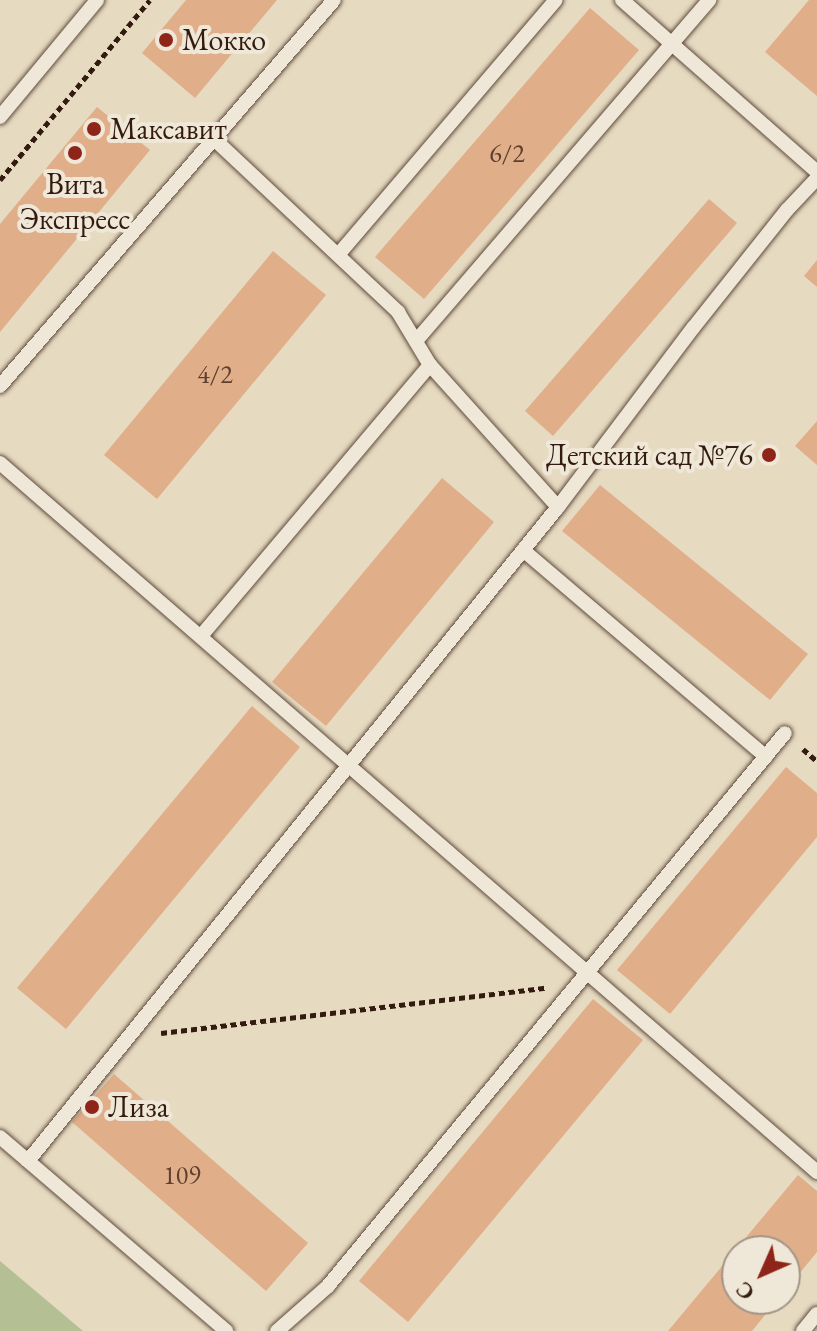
<!DOCTYPE html>
<meta charset="utf-8">
<style>
body{margin:0}
#map{position:relative;width:817px;height:1331px;overflow:hidden;background:#e6dac1;font-family:"EB Garamond",serif}
div>[style]{position:absolute}
.green>*{inset:0;background:#b4c093}
.building>*{inset:0;background:#e1ae8a}
.path>*{height:5px;margin-top:-2.5px;transform-origin:0;background:repeating-linear-gradient(90deg,#331b10 0 6px,transparent 0 10px)}
.roads{filter:drop-shadow(0 0 2px #604b3c) drop-shadow(0 0 2px #604b3c)}
.service>*{height:14px;margin:-7px;padding:0 7px;transform-origin:7px;border-radius:7px;background:#efe7d7}
.dots>*{width:22px;height:22px;translate:-50% -50%;box-sizing:border-box;border:4px solid #efe7d7;border-radius:50%}
span{translate:-50% -50%;white-space:nowrap;text-align:center;line-height:1.15;-webkit-text-stroke:8px #efe7d7;paint-order:stroke}
.number-label{font-size:26px;color:#5e402e}
.number-label span{-webkit-text-stroke-width:0}
.poi-label{font-size:30px;color:#331b10}
.left{translate:0 -50%;text-align:left}
.right{translate:-100% -50%;text-align:right}
.north{position:absolute;left:721px;top:1235px;width:80px;height:80px;box-sizing:border-box;background:#efe7d7;border:2px solid #a49587;border-radius:50%;rotate:225deg;font-size:22px;font-weight:700;line-height:32px;text-align:center;color:#331b10}
.north::after{content:'';display:block;margin:auto;width:28px;height:36px;background:#8f2418;clip-path:polygon(50% 0,100% 100%,50% 72%,0 100%)}
</style>
<div id="map">
<div class="green">
<div style="clip-path:polygon(0 1261px,83px 1331px,0 1331px)"></div>
</div>
<div class="building">
<div style="clip-path:polygon(186px 0,277px 0,195px 98px,142px 53px)"></div>
<div style="clip-path:polygon(809px 0,817px 0,817px 96px,765px 52px)"></div>
<div style="clip-path:polygon(590px 8px,639px 50px,424px 299px,375px 257px)"></div>
<div style="clip-path:polygon(97px 107px,150px 150px,0 332px,0 224px)"></div>
<div style="clip-path:polygon(709px 199px,737px 223px,553px 436px,525px 411px)"></div>
<div style="clip-path:polygon(273px 251px,326px 295px,157px 499px,104px 455px)"></div>
<div style="clip-path:polygon(817px 260px,817px 287px,804px 276px)"></div>
<div style="clip-path:polygon(817px 421px,817px 465px,795px 446px)"></div>
<div style="clip-path:polygon(442px 478px,494px 522px,326px 726px,272px 682px)"></div>
<div style="clip-path:polygon(600px 485px,808px 654px,770px 700px,562px 531px)"></div>
<div style="clip-path:polygon(252px 706px,300px 747px,66px 1029px,17px 988px)"></div>
<div style="clip-path:polygon(786px 767px,817px 793px,817px 837px,670px 1014px,617px 970px)"></div>
<div style="clip-path:polygon(593px 999px,643px 1040px,408px 1322px,359px 1281px)"></div>
<div style="clip-path:polygon(114px 1074px,308px 1243px,266px 1291px,72px 1122px)"></div>
<div style="clip-path:polygon(798px 1175px,817px 1191px,817px 1252px,785px 1291px,785px 1251px,737px 1251px,737px 1299px,778px 1299px,752px 1331px,668px 1331px)"></div>
</div>
<div class="path">
<div style="left:0;top:180px;width:234px;rotate:-50.2deg"></div>
<div style="left:803px;top:749px;width:18px;rotate:41deg"></div>
<div style="left:161px;top:1033px;width:387px;rotate:-6.7deg"></div>
</div>
<div class="roads">
<div class="service">
<div style="left:622px;top:0;width:260px;rotate:41.4deg"></div>
<div style="left:0;top:117px;width:152px;rotate:-50.3deg"></div>
<div style="left:214px;top:139px;width:253px;rotate:43.2deg"></div>
<div style="left:398px;top:312px;width:62px;rotate:58.9deg"></div>
<div style="left:430px;top:365px;width:191px;rotate:48deg"></div>
<div style="left:338px;top:255px;width:335px;rotate:-49.5deg"></div>
<div style="left:416px;top:341px;width:450px;rotate:-49.3deg"></div>
<div style="left:0;top:386px;width:510px;rotate:-49.13deg"></div>
<div style="left:0;top:463px;width:1082px;rotate:40.95deg"></div>
<div style="left:523px;top:550px;width:319px;rotate:40.4deg"></div>
<div style="left:201px;top:636px;width:355px;rotate:-49.8deg"></div>
<div style="left:0;top:1137px;width:298px;rotate:40.6deg"></div>
<div style="left:28px;top:1161px;width:842px;rotate:-50.98deg"></div>
<div style="left:558px;top:507px;width:224px;rotate:-53deg"></div>
<div style="left:693px;top:328px;width:151px;rotate:-51.5deg"></div>
<div style="left:787px;top:210px;width:44px;rotate:-46.8deg"></div>
<div style="left:277px;top:1331px;width:68px;rotate:-41.4deg"></div>
<div style="left:328px;top:1286px;width:717px;rotate:-50.43deg"></div>
<div style="left:803px;top:1331px;width:22px;rotate:-51deg"></div>
</div>
</div>
<div class="dots">
<div style="left:166px;top:40px;background:#8f2418"></div>
<div style="left:94px;top:129px;background:#8f2418"></div>
<div style="left:75px;top:153px;background:#8f2418"></div>
<div style="left:769px;top:455px;background:#8f2418"></div>
<div style="left:92px;top:1107px;background:#8f2418"></div>
</div>
<div class="number-label">
<span style="left:507px;top:154px">6/2</span>
<span style="left:215px;top:375px">4/2</span>
<span style="left:182px;top:1176px">109</span>
</div>
<div class="poi-label">
<span class="left" style="left:182px;top:40px">Мокко</span>
<span class="left" style="left:110px;top:129px">Максавит</span>
<span style="left:75px;top:201px">Вита<br>Экспресс</span>
<span class="right" style="left:753px;top:455px">Детский сад №76</span>
<span class="left" style="left:108px;top:1107px">Лиза</span>
</div>
<div class="north">С</div>
</div>
